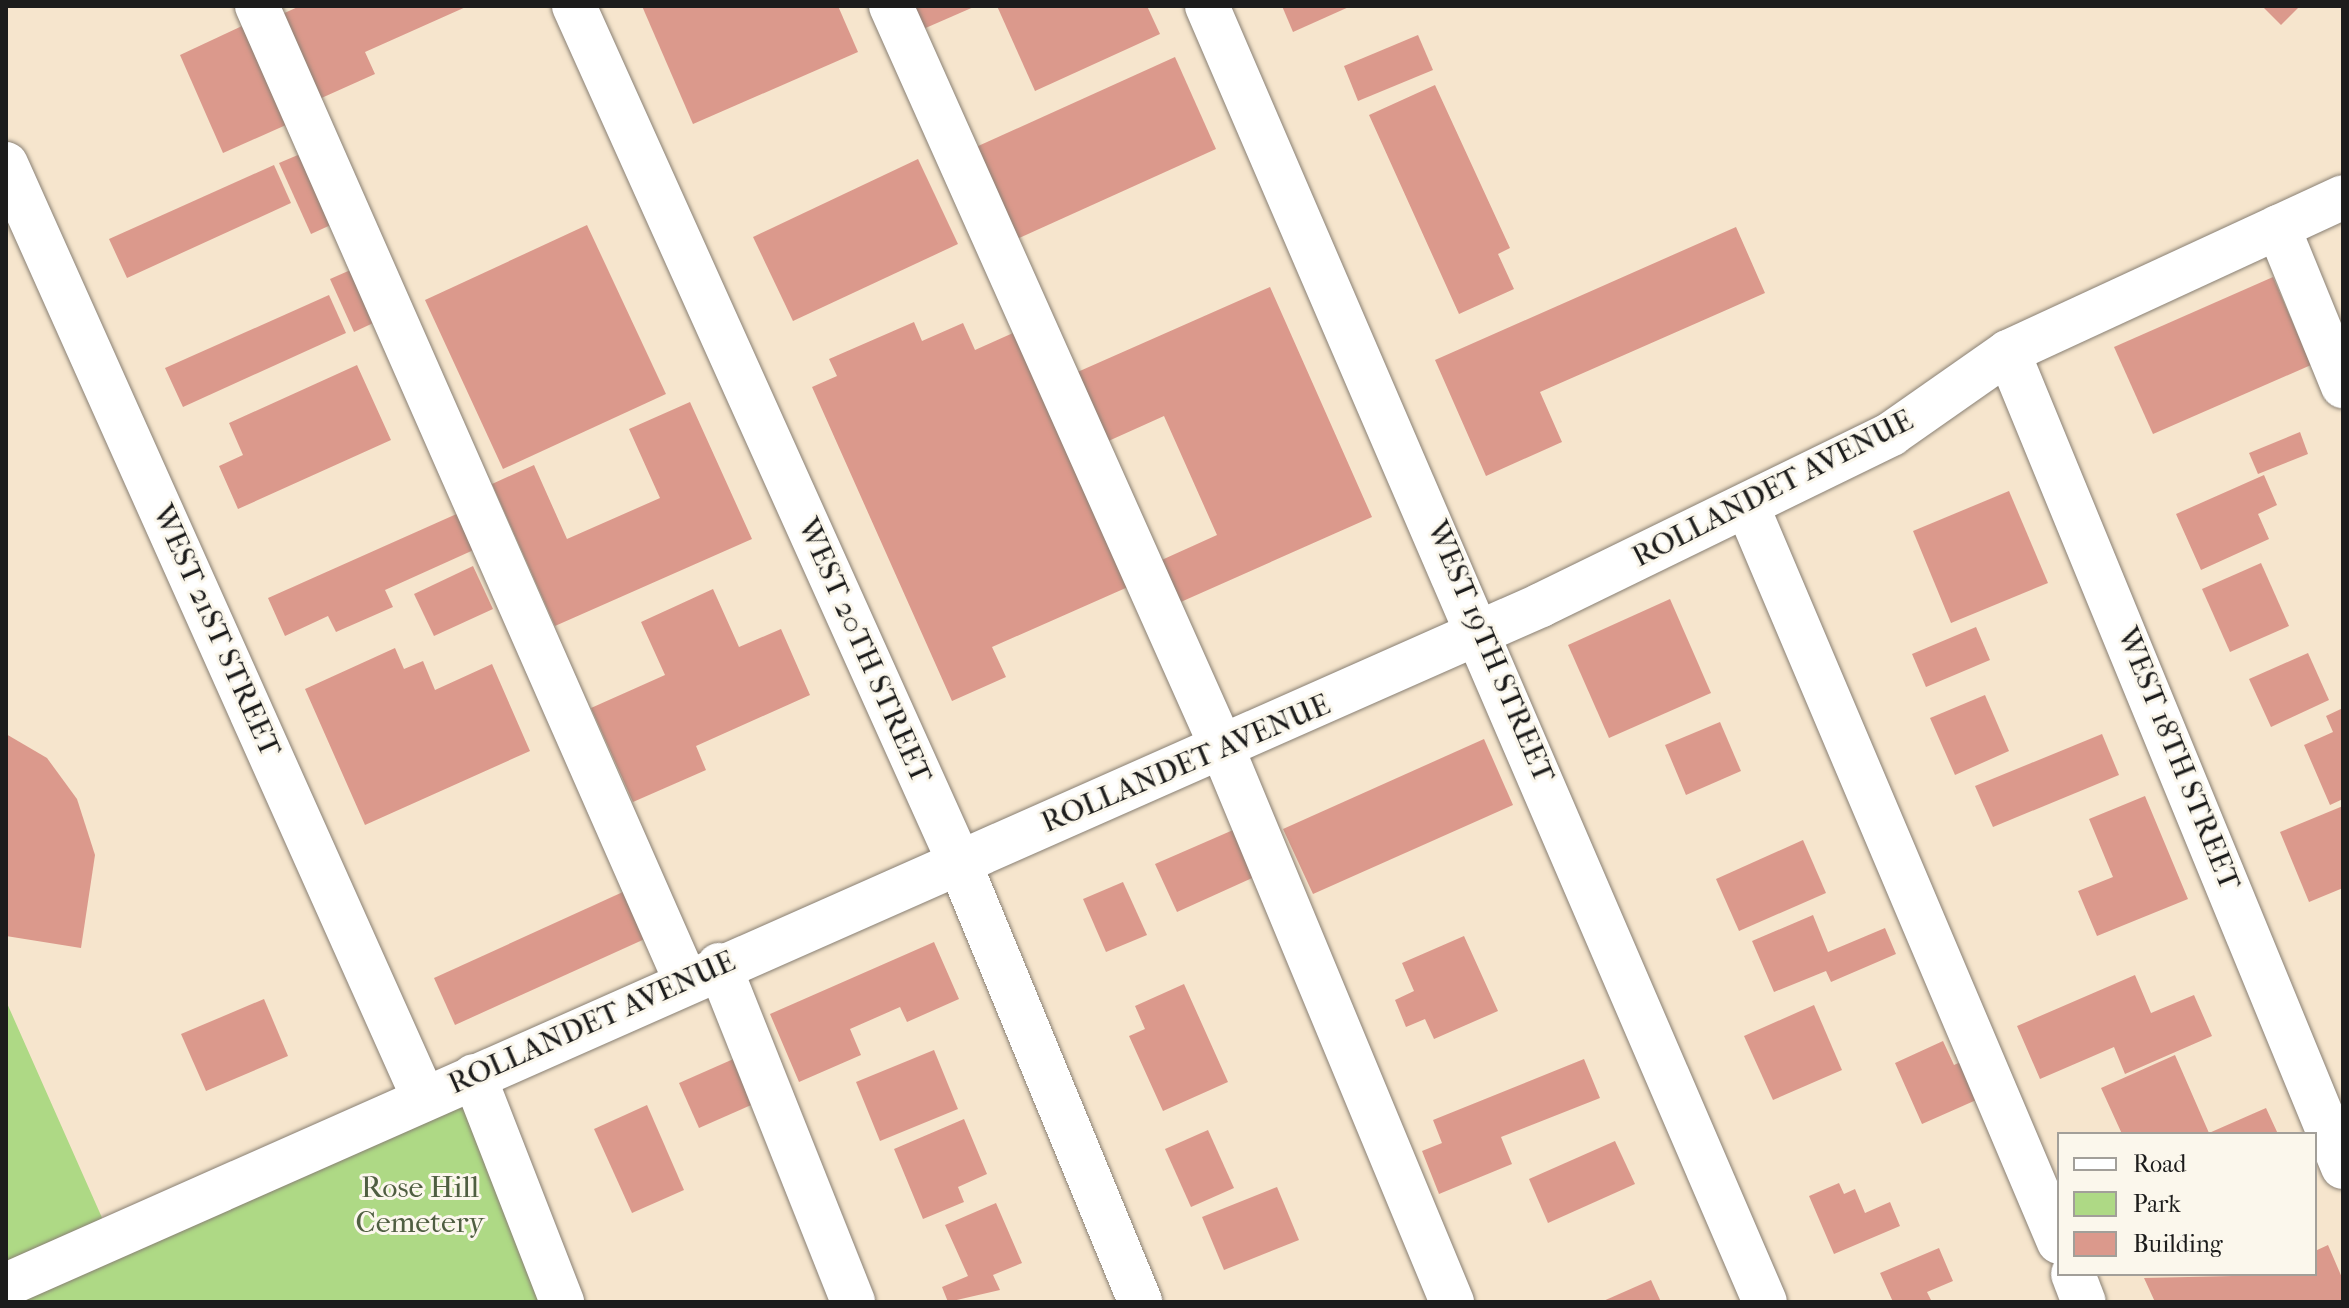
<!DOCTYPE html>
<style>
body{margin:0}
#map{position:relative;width:2349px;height:1308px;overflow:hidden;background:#f6e5cd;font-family:"IM FELL French Canon",serif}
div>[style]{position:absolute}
.green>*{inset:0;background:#aed985}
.building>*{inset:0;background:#db998c}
.roads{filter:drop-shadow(0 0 2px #898074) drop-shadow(0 0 2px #898074)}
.minor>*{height:44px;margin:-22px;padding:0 22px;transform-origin:22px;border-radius:22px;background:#fff}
span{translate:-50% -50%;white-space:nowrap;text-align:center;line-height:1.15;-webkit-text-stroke:6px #fbf7ec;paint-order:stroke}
.street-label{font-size:30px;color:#1c1c1c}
.park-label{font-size:30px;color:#4f5e41}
.frame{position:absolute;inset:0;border:8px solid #1c1c1c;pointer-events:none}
.legend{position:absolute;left:2057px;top:1132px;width:260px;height:144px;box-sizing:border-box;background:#fbf7ec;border:2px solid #a29f99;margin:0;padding:10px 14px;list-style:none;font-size:24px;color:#1c1c1c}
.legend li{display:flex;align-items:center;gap:16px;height:40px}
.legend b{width:40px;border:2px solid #a29f99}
</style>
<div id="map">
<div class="green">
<div style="clip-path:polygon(6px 1001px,111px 1238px,474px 1076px,562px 1302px,6px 1302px)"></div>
</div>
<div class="building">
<div style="clip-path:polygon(300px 6px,468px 6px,365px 52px,375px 74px,317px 100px,280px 15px)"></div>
<div style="clip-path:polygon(642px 6px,838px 6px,858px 52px,693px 124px)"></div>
<div style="clip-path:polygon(909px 6px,976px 6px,921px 30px)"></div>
<div style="clip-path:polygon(997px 6px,1147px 6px,1160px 34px,1035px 91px)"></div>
<div style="clip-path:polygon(1282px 6px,1351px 6px,1293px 32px)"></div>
<div style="clip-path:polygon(2262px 6px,2300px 6px,2281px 25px)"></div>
<div style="clip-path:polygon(242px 26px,286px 125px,223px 153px,180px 55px)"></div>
<div style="clip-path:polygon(1418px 35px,1433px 70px,1358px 101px,1344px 66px)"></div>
<div style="clip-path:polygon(1175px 57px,1216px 149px,1017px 239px,976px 147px)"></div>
<div style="clip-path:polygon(1435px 85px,1510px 248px,1498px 254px,1514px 289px,1459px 314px,1369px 115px)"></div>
<div style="clip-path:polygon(312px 149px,344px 219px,311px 234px,279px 163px)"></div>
<div style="clip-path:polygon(918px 159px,958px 244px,793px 321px,753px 237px)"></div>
<div style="clip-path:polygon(274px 165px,291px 203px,127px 278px,109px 239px)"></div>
<div style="clip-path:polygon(587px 225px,666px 394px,503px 469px,425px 300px)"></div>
<div style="clip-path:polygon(1736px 227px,1765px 293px,1540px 392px,1562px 442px,1486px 476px,1435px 360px)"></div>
<div style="clip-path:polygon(362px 265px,386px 317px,354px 332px,330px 279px)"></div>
<div style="clip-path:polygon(2273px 277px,2311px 365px,2153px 434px,2114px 347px)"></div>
<div style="clip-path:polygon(1270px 287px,1372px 517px,1174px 605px,1155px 563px,1217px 535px,1164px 416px,1104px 443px,1073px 374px)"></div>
<div style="clip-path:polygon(329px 295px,346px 333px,183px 407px,165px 368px)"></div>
<div style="clip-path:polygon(914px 322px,922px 341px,963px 323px,975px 350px,1024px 328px,1137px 583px,992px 647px,1006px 677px,952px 701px,812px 387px,837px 376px,829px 359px)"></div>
<div style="clip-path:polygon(357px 365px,391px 440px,238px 509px,219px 466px,243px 455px,229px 423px)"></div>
<div style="clip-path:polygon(690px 402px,752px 539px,555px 626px,492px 484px,534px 465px,567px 539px,660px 498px,629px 429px)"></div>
<div style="clip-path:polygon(2300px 432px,2308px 454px,2258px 474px,2249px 453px)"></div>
<div style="clip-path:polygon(2264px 475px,2277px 505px,2258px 514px,2269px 539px,2201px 570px,2176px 514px)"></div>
<div style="clip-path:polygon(2009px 491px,2048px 583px,1951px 623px,1913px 531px)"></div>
<div style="clip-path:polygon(461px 512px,478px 548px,385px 590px,393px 607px,336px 632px,328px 616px,285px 636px,268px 598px)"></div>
<div style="clip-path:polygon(2261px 563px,2289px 626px,2230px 652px,2202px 589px)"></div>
<div style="clip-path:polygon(473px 566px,493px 609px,434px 636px,414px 594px)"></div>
<div style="clip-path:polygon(713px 589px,739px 647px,781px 629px,810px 695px,696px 746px,706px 770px,633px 802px,591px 708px,665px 675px,641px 622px)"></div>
<div style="clip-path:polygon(1670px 599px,1711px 693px,1609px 738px,1568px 645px)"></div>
<div style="clip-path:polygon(1976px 627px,1990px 660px,1926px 687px,1912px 654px)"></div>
<div style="clip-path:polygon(395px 648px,404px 669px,423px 661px,435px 690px,492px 664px,530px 751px,365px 825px,305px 689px)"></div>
<div style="clip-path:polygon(2308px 653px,2329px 700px,2271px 727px,2249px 679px)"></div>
<div style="clip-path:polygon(1985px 695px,2009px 751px,1955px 775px,1930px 718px)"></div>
<div style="clip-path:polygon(2343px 708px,2343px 799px,2330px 805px,2304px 745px,2333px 732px,2326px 716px)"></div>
<div style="clip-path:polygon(1720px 722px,1741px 771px,1686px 795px,1665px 745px)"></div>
<div style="clip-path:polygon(6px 734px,47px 758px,77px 799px,95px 855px,81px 948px,6px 936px)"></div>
<div style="clip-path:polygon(2102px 734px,2119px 775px,1993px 827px,1975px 786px)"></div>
<div style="clip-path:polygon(1484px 739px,1513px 805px,1313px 894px,1283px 829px)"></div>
<div style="clip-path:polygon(2145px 796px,2188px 899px,2097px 936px,2078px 891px,2113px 877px,2089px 819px)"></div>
<div style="clip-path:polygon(2343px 806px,2343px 888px,2309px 902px,2280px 832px)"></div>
<div style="clip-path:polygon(1240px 827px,1261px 874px,1177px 912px,1155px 864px)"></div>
<div style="clip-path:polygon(1803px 840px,1826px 893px,1739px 931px,1716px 879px)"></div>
<div style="clip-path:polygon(1123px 882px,1147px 935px,1106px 952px,1083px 899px)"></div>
<div style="clip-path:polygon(636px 886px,658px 933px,455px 1025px,434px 978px)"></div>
<div style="clip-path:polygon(1813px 915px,1828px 952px,1885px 928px,1896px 954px,1831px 982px,1826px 971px,1774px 992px,1752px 941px)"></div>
<div style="clip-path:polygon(1464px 936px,1498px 1011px,1434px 1039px,1425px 1019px,1406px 1027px,1395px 1000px,1414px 991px,1402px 963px)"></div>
<div style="clip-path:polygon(934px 942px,959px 999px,907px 1022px,900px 1007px,850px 1029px,861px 1055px,799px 1082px,770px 1014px)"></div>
<div style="clip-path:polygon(2135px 975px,2151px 1013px,2194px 995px,2212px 1036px,2125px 1074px,2114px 1047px,2040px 1079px,2017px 1026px)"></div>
<div style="clip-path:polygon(1184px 984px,1228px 1082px,1163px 1111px,1129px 1036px,1145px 1029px,1135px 1006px)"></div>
<div style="clip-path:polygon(264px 999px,288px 1056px,206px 1091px,181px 1034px)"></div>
<div style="clip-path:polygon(1814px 1005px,1842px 1070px,1773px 1100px,1744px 1036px)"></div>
<div style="clip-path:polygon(1943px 1041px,1954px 1065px,1967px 1059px,1983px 1097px,1922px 1124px,1895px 1063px)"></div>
<div style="clip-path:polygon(934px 1050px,958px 1109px,880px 1141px,856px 1082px)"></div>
<div style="clip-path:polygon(2175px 1055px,2209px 1133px,2266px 1108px,2278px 1134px,2122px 1134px,2101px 1088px)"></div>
<div style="clip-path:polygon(738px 1057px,758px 1102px,699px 1128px,679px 1083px)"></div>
<div style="clip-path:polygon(1584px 1059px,1600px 1098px,1501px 1137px,1512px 1164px,1439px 1194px,1422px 1151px,1442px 1143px,1433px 1120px)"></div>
<div style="clip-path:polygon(647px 1105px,684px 1190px,632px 1213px,594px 1129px)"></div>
<div style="clip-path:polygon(964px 1119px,987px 1174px,958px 1187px,964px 1202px,923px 1219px,894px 1149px)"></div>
<div style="clip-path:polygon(1208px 1130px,1234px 1188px,1191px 1207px,1165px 1149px)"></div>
<div style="clip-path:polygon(1615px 1141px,1635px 1184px,1548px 1223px,1529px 1179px)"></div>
<div style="clip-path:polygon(1839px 1183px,1844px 1194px,1855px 1189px,1865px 1213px,1890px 1202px,1900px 1226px,1834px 1254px,1809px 1196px)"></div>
<div style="clip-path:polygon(1277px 1187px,1299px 1240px,1224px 1270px,1202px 1217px)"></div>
<div style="clip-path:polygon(996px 1203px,1022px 1263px,993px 1275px,1000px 1290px,948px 1302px,942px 1287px,968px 1276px,945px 1225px)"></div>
<div style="clip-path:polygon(2328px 1245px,2343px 1280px,2343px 1302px,2155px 1302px,2144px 1278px,2315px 1274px,2315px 1251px)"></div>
<div style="clip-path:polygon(1939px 1248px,1953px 1281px,1927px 1292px,1932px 1302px,1893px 1302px,1880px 1273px)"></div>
<div style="clip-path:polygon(1651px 1280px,1661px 1302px,1601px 1302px)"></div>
</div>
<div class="roads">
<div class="minor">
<div style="left:257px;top:6px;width:1063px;rotate:66.26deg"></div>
<div style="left:574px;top:6px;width:939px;rotate:65.78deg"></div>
<div style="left:959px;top:862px;width:476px;rotate:67.6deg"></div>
<div style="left:891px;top:6px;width:815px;rotate:65.95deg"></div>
<div style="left:1223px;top:750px;width:598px;rotate:67.47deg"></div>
<div style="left:1207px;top:6px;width:1411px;rotate:66.71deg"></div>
<div style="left:6px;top:164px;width:1024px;rotate:65.91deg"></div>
<div style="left:2278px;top:227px;width:172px;rotate:67.8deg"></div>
<div style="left:2008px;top:352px;width:881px;rotate:67.66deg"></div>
<div style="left:1748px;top:508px;width:797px;rotate:67.04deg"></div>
<div style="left:719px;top:965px;width:363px;rotate:68.3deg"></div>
<div style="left:474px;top:1076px;width:243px;rotate:68.7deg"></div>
<div style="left:2073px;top:1274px;width:30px;rotate:69deg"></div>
<div style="left:6px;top:1285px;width:1679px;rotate:-23.89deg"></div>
<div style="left:1541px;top:605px;width:390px;rotate:-26deg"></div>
<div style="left:1891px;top:434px;width:143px;rotate:-35deg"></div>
<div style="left:2008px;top:352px;width:369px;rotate:-24.8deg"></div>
</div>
</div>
<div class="street-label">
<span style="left:1773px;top:489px;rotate:-27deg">ROLLANDET AVENUE</span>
<span style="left:216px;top:631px;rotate:66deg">WEST 21ST STREET</span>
<span style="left:864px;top:651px;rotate:66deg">WEST 20TH STREET</span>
<span style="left:1490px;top:652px;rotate:67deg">WEST 19TH STREET</span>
<span style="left:2178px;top:759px;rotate:68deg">WEST 18TH STREET</span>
<span style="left:1186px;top:764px;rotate:-23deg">ROLLANDET AVENUE</span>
<span style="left:592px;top:1023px;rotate:-24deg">ROLLANDET AVENUE</span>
</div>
<div class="park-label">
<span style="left:420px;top:1205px">Rose Hill<br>Cemetery</span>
</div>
<div class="frame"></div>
<ul class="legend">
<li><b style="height:10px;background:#fff"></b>Road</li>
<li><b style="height:22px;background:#aed985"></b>Park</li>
<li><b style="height:22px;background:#db998c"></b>Building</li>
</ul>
</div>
